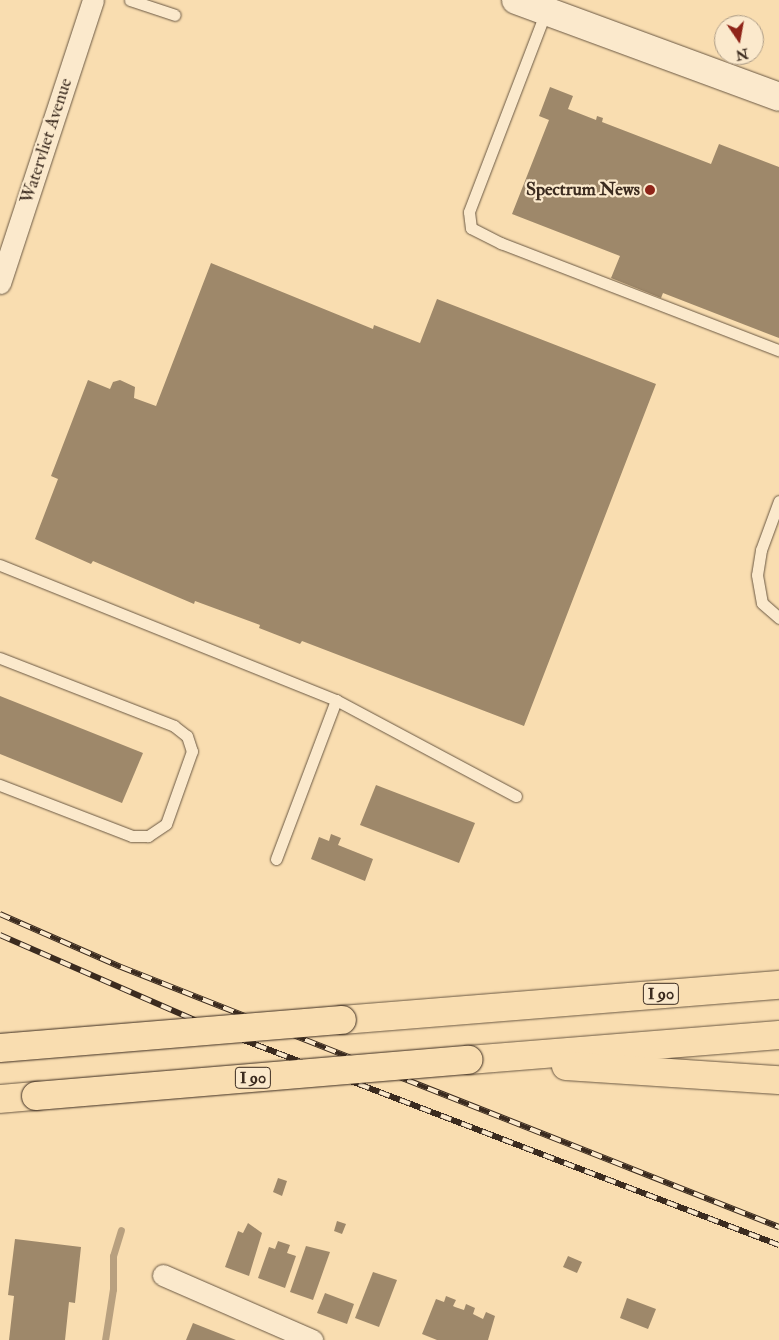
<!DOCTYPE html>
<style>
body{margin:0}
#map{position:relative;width:779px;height:1340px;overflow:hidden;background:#f9ddb0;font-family:"IM FELL Double Pica",serif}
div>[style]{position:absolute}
.stream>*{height:7px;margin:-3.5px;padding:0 3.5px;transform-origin:3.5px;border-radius:3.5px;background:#b8a07f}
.building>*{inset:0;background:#9e886a}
.roads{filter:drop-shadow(0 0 1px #6a5843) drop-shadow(0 0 1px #6a5843)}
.lane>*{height:11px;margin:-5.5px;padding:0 5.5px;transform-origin:5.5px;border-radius:5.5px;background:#fbe9cc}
.street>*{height:21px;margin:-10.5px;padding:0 10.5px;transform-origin:10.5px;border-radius:10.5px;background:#fbe9cc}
.secondary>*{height:28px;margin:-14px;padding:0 14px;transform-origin:14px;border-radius:14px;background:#fbe9cc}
.highway>*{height:28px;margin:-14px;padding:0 14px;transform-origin:14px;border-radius:14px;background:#f9ddb0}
.rail>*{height:5.5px;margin-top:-2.75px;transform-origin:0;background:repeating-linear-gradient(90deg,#fbe9cc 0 11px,#3b2b1f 0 22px);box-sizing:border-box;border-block:1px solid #3b2b1f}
.bridges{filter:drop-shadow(0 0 1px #3b2b1f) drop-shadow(0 0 1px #3b2b1f)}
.highway-bridge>*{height:28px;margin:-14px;padding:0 14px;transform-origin:14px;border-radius:14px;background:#f9ddb0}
.dots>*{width:14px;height:14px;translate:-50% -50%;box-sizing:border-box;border:2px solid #fbe9cc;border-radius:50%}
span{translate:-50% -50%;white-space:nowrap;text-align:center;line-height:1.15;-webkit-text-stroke:4.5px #fbe9cc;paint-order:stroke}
.shield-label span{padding:1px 4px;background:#fbe9cc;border:1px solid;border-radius:4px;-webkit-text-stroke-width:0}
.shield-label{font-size:16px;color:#3b2b1f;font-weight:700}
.street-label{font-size:18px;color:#3b2b1f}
.poi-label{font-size:18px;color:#3b2b1f;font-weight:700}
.right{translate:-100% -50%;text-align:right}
.north{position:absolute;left:714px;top:15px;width:50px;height:50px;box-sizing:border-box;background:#fbe9cc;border:1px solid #ae9d87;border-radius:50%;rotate:168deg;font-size:14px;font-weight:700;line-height:20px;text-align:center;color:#3b2b1f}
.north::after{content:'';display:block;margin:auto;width:18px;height:22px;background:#8f2418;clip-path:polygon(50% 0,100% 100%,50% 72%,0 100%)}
</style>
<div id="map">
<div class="stream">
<div style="left:105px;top:1340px;width:52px;rotate:-81.1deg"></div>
<div style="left:113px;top:1289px;width:33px;rotate:-90deg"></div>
<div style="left:113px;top:1256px;width:27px;rotate:-73deg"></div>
</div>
<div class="building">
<div style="clip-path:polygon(550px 87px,573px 96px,568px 109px,596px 120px,597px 116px,603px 118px,602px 122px,711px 164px,719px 144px,779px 167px,779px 338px,663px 293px,661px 298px,611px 278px,620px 256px,512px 214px,549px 120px,539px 116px)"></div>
<div style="clip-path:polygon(211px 263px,373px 329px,374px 325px,420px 343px,437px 299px,656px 384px,524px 726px,302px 641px,300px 644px,259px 628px,260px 625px,195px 601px,194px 604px,93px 561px,91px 564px,35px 539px,58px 479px,51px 476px,88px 380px,110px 389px,113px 382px,120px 380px,135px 387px,134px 398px,156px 406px)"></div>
<div style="clip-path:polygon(0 696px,143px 753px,122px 803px,0 754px)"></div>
<div style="clip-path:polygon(376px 785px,475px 823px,459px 863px,360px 825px)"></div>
<div style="clip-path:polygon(331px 834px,341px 838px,338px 845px,373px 859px,365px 881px,311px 859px,319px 837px,329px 841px)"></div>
<div style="clip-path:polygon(278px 1178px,287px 1181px,282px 1196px,273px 1192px)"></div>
<div style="clip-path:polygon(337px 1221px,346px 1224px,342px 1234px,334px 1231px)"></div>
<div style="clip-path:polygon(248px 1223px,262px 1233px,249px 1276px,225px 1267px,238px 1231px,243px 1233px)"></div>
<div style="clip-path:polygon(15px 1239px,81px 1247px,75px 1303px,69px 1302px,65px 1340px,9px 1340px,14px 1296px,8px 1295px)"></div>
<div style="clip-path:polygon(278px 1241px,290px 1245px,287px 1253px,296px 1256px,285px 1288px,258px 1278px,269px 1247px,275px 1249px)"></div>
<div style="clip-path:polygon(306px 1246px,330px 1252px,313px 1300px,290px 1292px)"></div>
<div style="clip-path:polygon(568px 1256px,582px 1262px,577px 1273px,563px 1267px)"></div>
<div style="clip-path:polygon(373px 1272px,397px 1280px,379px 1327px,355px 1318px)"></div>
<div style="clip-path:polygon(325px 1293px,354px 1304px,347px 1324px,317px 1313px)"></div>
<div style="clip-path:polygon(446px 1296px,456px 1300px,453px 1306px,455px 1307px,464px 1310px,466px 1304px,475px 1308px,473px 1314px,483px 1319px,486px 1312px,495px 1316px,488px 1340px,437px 1340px,422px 1334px,436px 1299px,444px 1302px)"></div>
<div style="clip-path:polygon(627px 1298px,656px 1309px,648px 1329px,620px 1318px)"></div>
<div style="clip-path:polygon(193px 1323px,236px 1340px,186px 1340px)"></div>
</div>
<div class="roads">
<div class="lane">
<div style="left:130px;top:0;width:47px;rotate:18.4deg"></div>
<div style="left:546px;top:11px;width:215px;rotate:111deg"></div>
<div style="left:469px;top:212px;width:16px;rotate:83deg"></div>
<div style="left:471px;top:228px;width:34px;rotate:27deg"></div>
<div style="left:501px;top:243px;width:298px;rotate:21.1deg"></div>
<div style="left:779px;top:501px;width:52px;rotate:110.2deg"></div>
<div style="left:761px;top:550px;width:25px;rotate:99deg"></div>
<div style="left:757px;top:575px;width:28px;rotate:80deg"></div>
<div style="left:762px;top:603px;width:23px;rotate:41deg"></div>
<div style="left:0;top:565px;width:362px;rotate:21.9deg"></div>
<div style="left:336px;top:700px;width:204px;rotate:28.1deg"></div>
<div style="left:0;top:658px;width:187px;rotate:21.3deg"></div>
<div style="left:174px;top:726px;width:16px;rotate:38deg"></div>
<div style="left:187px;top:736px;width:16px;rotate:72deg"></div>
<div style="left:192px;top:751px;width:77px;rotate:109.6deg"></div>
<div style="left:166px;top:824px;width:22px;rotate:146deg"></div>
<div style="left:148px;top:836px;width:16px;rotate:180deg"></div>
<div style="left:132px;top:836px;width:142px;rotate:-158.9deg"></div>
<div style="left:276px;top:859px;width:170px;rotate:-69.3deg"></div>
</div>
<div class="street">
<div style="left:0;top:283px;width:298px;rotate:-71.8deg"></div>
<div style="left:163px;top:1275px;width:163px;rotate:23.6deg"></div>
</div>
<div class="secondary">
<div style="left:516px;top:0;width:280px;rotate:20.2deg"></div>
</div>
<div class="highway">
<div style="left:342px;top:1020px;width:438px;rotate:-4.6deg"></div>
<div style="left:469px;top:1060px;width:311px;rotate:-4.6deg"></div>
<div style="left:566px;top:1066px;width:213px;rotate:3.8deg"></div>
<div style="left:0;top:1099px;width:36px;rotate:-5deg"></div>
</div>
</div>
<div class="rail">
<div style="left:0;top:914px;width:132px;rotate:23.7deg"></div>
<div style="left:121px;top:967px;width:708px;rotate:21.56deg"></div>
<div style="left:0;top:935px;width:235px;rotate:23.6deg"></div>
<div style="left:215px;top:1029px;width:604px;rotate:20.96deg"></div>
</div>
<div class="bridges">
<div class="highway-bridge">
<div style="left:0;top:1048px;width:343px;rotate:-4.7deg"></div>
<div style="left:36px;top:1096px;width:434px;rotate:-4.8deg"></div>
</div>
</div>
<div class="dots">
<div style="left:650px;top:190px;background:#8f2418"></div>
</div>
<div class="shield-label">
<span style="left:661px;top:994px">I 90</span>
<span style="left:253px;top:1078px">I 90</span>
</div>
<div class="street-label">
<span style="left:47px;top:141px;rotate:-72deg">Watervliet Avenue</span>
</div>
<div class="poi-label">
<span class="right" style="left:640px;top:190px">Spectrum News</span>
</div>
<div class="north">N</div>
</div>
